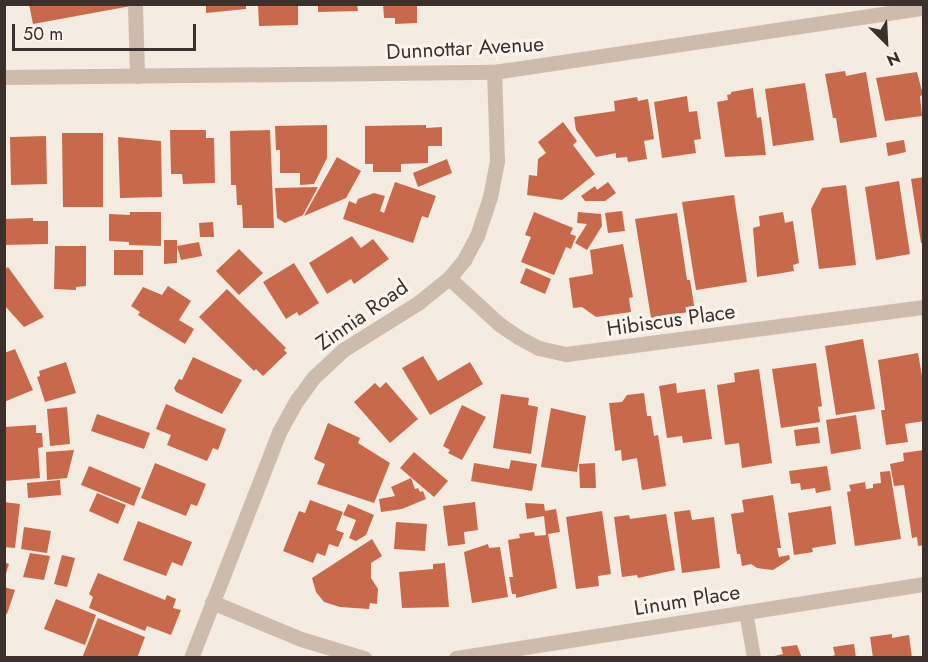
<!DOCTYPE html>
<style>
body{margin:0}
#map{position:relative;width:928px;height:662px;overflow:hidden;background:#f4ebe1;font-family:Jost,sans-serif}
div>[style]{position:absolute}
.building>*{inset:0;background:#c8694b}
.lane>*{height:14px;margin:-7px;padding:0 7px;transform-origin:7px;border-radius:7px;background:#cdbbac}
.street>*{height:15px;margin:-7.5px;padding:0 7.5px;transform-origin:7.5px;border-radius:7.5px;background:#cdbbac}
span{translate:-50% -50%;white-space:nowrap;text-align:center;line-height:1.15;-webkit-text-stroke:6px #fbf5ee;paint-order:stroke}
.street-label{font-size:21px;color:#3b302b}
.frame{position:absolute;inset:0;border:6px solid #3b302b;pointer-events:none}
.north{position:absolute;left:856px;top:12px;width:60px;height:60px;-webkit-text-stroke:4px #fbf5ee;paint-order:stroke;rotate:156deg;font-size:16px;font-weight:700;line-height:24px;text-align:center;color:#3b302b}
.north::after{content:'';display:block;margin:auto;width:21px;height:27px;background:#3b302b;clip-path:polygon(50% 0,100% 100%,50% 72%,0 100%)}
.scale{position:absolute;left:12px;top:24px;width:184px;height:27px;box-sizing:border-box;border:3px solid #3b302b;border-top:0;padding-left:8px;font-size:18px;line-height:21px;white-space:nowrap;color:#3b302b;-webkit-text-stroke:4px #fbf5ee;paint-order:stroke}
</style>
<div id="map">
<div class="building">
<div style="clip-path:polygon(29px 4px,131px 4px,131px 6px,33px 24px)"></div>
<div style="clip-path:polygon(206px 4px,246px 4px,246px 9px,206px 13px)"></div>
<div style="clip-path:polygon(258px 4px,298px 4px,298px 25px,259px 26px)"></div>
<div style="clip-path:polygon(318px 4px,357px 4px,358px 11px,318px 12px)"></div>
<div style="clip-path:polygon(383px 4px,417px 4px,417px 23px,395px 24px,395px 18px,384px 18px)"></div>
<div style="clip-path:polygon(845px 71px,846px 76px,866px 72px,877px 137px,840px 143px,836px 118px,833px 118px,825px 74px)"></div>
<div style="clip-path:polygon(917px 72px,923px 95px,920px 96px,922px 116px,885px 121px,876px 78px)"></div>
<div style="clip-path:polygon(805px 83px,814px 140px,773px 146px,765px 89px)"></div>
<div style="clip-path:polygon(753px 88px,757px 118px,761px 117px,766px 155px,725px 157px,717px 102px,728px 100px,727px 95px,731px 94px,731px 92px)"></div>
<div style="clip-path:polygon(687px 96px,689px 112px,697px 111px,701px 139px,694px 140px,696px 153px,662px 158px,654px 102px)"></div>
<div style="clip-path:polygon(637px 97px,638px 101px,648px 99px,654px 139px,644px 141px,647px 159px,628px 162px,627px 157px,616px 158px,616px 153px,596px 157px,576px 130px,574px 117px,615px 111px,614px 101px)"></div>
<div style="clip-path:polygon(563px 122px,577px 141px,573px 145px,595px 174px,562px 200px,527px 195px,529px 175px,537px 176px,538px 159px,546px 153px,538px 142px)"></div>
<div style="clip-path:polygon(327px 125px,327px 158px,314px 184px,300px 185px,300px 173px,280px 173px,280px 150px,276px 150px,275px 126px)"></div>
<div style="clip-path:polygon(426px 125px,426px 128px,442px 127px,442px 146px,428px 146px,428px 163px,401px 164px,401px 172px,373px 172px,373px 164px,365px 164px,365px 126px)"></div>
<div style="clip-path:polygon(170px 130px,206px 130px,206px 138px,214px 138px,215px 183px,183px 184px,182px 174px,171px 174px)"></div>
<div style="clip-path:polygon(270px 130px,274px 228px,243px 228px,242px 205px,237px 205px,236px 185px,231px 185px,230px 131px)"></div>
<div style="clip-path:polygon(62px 133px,103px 133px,103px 207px,63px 207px)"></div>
<div style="clip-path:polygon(46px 136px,47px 184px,11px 185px,10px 137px)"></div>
<div style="clip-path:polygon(118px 137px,161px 141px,162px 197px,120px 198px)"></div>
<div style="clip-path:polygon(904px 140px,906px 152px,888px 156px,886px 143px)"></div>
<div style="clip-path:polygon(337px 157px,361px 171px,346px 198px,304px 216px)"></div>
<div style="clip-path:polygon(447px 159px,452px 173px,418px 187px,413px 173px)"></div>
<div style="clip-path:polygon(924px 177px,924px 243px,921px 243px,911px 179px)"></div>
<div style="clip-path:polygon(899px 181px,910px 254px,876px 260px,865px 187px)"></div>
<div style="clip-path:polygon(395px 182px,436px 196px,428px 218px,422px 216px,413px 243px,343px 219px,349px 201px,356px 204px,358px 199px,374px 193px,385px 196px,380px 211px,384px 213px)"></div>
<div style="clip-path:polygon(608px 182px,616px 193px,605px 201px,585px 201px,581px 196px,595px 186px,597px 190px)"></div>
<div style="clip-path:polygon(846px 185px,856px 265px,819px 269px,811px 209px,822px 188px)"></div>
<div style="clip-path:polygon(318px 187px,303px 215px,285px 223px,277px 218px,275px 188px)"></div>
<div style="clip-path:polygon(734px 195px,747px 282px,696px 290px,682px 202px)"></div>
<div style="clip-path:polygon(622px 211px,625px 231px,608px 233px,605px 213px)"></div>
<div style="clip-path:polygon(130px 212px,161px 212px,161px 246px,129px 245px,129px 242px,109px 241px,109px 214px,130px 215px)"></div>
<div style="clip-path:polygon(534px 212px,573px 228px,570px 234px,576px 236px,571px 249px,566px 247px,554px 275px,521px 262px,531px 237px,525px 235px)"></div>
<div style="clip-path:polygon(578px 212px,601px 214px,602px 226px,587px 250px,575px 243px,587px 224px,577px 223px)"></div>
<div style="clip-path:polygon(783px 212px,785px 223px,793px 221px,799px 263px,793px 265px,794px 271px,757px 277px,753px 228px,760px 226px,759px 216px)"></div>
<div style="clip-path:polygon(677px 213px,687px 280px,690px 280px,695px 311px,651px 318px,635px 219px)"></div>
<div style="clip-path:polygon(33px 218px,33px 221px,48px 221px,48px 244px,4px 245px,4px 219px)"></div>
<div style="clip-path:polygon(213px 222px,214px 237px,200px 237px,199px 223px)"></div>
<div style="clip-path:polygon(352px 236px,361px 248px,373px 239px,389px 259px,354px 284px,351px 279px,327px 294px,309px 263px)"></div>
<div style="clip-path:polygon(164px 240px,177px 240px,177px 263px,164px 264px)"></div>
<div style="clip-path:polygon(199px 242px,202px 256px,181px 260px,177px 246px)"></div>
<div style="clip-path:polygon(623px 244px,633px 297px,629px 298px,631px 312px,596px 317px,582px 307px,573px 308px,569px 278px,593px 274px,590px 250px)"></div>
<div style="clip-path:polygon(55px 246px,86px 246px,86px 286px,76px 287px,76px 290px,54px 289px)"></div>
<div style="clip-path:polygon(239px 249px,263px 273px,239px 295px,216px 271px)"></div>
<div style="clip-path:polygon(114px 250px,143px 250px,143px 275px,114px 275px)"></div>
<div style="clip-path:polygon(294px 263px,319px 303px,299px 316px,297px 312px,286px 319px,263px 282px)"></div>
<div style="clip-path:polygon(8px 267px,44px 317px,24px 327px,4px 305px,4px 270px)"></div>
<div style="clip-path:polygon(526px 268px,551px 279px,545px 294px,520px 283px)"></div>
<div style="clip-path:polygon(168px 286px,191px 301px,179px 320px,194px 329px,185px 344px,138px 315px,140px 312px,131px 306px,143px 287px,162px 295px)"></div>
<div style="clip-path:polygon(227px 289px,286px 348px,284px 350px,287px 353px,263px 376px,256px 369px,254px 371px,199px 317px)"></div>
<div style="clip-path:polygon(863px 339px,875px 409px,836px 415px,825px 346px)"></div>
<div style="clip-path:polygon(15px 349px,33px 390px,4px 402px,4px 353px)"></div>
<div style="clip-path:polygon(918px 353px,924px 388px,924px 421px,905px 424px,908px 442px,886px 445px,881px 410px,885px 410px,878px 360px)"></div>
<div style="clip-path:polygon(423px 356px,438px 381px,470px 362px,483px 384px,430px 415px,402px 368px)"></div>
<div style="clip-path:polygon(193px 357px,242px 380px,222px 414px,176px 392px,174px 388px,179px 379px,182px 380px)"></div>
<div style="clip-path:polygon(66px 362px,76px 393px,45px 402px,37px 377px,40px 376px,39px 371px)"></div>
<div style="clip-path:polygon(816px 363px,822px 406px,818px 407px,820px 422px,781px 428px,772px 369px)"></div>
<div style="clip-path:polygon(759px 369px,772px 463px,742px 468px,739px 443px,725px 445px,717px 385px,735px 382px,734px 373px)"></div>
<div style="clip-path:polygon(386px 382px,418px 419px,390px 443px,354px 402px,375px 383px,380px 388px)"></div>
<div style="clip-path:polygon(676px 383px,677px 393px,705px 389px,712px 439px,683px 443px,682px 436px,667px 438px,659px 386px)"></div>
<div style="clip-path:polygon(644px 393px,647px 416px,651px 416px,654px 436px,658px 435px,666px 486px,642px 490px,637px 458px,622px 461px,621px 450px,615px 451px,609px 403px,622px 402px,627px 395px)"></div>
<div style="clip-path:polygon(501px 394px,529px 398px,528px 405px,538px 407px,531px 454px,493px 448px)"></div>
<div style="clip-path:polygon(166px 404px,226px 429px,218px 450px,213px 448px,207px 461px,167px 445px,171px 435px,156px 429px)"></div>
<div style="clip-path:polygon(462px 405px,486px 417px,462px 460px,448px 453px,450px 450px,443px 446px)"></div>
<div style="clip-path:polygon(67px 407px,70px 444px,50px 446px,47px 409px)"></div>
<div style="clip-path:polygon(551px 408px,586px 416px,577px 472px,541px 467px)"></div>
<div style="clip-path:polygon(97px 414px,150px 433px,144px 449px,91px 431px)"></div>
<div style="clip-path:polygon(856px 415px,861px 449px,831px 454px,826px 420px)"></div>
<div style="clip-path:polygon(328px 423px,360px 438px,358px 443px,390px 463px,374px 503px,317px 484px,325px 464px,314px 459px)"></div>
<div style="clip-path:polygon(36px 425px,36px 433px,42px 433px,43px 447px,38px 448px,40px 478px,4px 481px,4px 427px)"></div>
<div style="clip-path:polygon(818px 427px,820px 443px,796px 446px,794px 430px)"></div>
<div style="clip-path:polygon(74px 450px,67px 478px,47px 480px,46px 452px)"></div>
<div style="clip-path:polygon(924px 450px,924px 545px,918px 546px,917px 537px,912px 538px,904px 485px,894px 486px,890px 464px,904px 461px,903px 453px)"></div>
<div style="clip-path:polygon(414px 452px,448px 481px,434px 497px,400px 468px)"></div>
<div style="clip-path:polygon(511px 460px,537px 464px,532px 491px,471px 481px,474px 463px,509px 469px)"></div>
<div style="clip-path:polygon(155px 463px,206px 484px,197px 506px,191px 504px,186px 516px,141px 498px)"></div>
<div style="clip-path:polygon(595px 463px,596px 488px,580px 488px,579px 464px)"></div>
<div style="clip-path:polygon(89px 466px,141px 488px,134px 506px,81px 485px)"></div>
<div style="clip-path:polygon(827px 466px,831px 490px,816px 493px,815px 488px,801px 490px,800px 483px,791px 484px,789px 471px)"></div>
<div style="clip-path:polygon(890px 471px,901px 539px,855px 546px,847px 492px,851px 491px,849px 485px,865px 482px,866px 489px,873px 488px,873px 484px,881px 483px,880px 472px)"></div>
<div style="clip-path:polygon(411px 478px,415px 489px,418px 488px,420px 492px,423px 491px,426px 499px,402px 509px,381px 512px,379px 499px,395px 496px,391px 487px)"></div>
<div style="clip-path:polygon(60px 480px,61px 495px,28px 498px,27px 483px)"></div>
<div style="clip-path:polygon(97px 493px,126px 505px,118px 524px,89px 511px)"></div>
<div style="clip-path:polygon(773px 495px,781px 548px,777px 548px,779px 557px,789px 555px,790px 559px,773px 570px,757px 568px,751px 564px,742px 566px,740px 554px,737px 554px,731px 514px,744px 512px,742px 500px)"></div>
<div style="clip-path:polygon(310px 500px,343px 512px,336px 530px,344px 533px,338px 547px,329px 544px,325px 556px,317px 553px,313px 563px,283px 551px,299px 511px,305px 513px)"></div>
<div style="clip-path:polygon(4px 502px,20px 504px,15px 548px,4px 547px)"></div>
<div style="clip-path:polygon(475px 502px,478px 530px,464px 532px,465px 544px,448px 546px,443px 506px)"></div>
<div style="clip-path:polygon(525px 503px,544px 504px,545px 511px,556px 509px,560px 532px,548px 534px,557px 588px,516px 598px,516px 594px,512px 594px,509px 577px,513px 577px,508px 540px,520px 538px,519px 534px,534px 532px,535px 536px,546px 535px,544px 516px,527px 519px)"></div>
<div style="clip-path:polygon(348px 504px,374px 515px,366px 535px,356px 541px,349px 538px,356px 520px,343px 515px)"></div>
<div style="clip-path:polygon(831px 506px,836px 544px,812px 548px,813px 552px,794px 555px,788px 513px)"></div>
<div style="clip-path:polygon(690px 510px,692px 520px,714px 517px,720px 568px,682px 573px,674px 512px)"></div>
<div style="clip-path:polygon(602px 511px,611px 574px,598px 576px,599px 586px,576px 589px,566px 517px)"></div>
<div style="clip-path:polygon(666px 514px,675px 570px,638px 578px,637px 575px,622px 577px,614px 517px,629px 515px,630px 519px)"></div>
<div style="clip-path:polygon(138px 521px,192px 542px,182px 566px,172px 562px,166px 576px,123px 560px)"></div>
<div style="clip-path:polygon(396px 522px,427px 524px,425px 551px,394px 549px)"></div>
<div style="clip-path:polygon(24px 527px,51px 531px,47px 553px,21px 549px)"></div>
<div style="clip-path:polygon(372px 539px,382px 556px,371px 563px,371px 578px,378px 589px,377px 604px,370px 603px,369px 609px,340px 607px,324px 602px,316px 592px,312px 578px)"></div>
<div style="clip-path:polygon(488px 544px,489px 548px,500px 547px,508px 597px,472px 603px,464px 552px)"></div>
<div style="clip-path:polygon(30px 553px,50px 556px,44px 580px,23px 577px)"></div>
<div style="clip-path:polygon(62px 555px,75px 558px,67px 587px,54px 584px)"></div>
<div style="clip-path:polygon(4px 562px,9px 564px,5px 577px,4px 577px)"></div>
<div style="clip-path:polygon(445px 563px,449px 607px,402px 608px,399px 572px,433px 569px,433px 564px)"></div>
<div style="clip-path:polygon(98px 573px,165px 600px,167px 595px,176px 599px,173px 608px,181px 610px,171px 635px,147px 626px,145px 631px,89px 608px,93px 597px,89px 594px)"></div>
<div style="clip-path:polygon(4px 587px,15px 590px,7px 614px,4px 613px)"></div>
<div style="clip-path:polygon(56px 599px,96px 615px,85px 645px,44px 629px)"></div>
<div style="clip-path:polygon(98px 618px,145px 637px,137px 658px,82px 658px)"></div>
<div style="clip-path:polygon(892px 634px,892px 638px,909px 635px,912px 658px,873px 658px,870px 637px)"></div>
<div style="clip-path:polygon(854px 644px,856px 658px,827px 658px,835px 655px,833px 647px)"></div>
<div style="clip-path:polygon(797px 645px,802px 658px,766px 658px,783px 654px,781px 647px)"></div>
</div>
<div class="lane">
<div style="left:746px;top:612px;width:47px;rotate:80.1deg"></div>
</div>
<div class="street">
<div style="left:135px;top:4px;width:72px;rotate:88.4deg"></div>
<div style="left:4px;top:77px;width:490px;rotate:-0.6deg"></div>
<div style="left:494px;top:72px;width:435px;rotate:-8.5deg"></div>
<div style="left:449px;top:278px;width:68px;rotate:42.6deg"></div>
<div style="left:499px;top:324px;width:23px;rotate:34deg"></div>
<div style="left:518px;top:337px;width:24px;rotate:28deg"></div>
<div style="left:539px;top:348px;width:28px;rotate:13deg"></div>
<div style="left:566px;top:354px;width:361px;rotate:-7.5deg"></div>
<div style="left:212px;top:602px;width:96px;rotate:22.6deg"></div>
<div style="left:301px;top:639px;width:66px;rotate:16.8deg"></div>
<div style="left:191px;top:658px;width:243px;rotate:-68.7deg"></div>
<div style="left:279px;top:432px;width:37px;rotate:-61deg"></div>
<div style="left:297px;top:400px;width:29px;rotate:-54deg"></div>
<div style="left:314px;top:377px;width:40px;rotate:-43deg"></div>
<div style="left:343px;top:350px;width:89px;rotate:-32.1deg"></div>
<div style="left:418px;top:303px;width:40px;rotate:-39deg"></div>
<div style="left:449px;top:278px;width:23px;rotate:-50deg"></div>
<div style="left:464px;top:260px;width:27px;rotate:-62deg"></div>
<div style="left:477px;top:236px;width:41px;rotate:-71.6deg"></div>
<div style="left:490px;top:197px;width:37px;rotate:-79deg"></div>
<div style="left:497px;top:161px;width:89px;rotate:-91.9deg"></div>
<div style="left:456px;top:658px;width:474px;rotate:-9deg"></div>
</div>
<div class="street-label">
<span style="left:465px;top:48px;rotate:-3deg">Dunnottar Avenue</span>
<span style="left:362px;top:315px;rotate:-35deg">Zinnia Road</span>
<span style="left:671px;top:320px;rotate:-8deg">Hibiscus Place</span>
<span style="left:687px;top:600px;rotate:-9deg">Linum Place</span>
</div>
<div class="frame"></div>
<div class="north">N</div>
<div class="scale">50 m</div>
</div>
